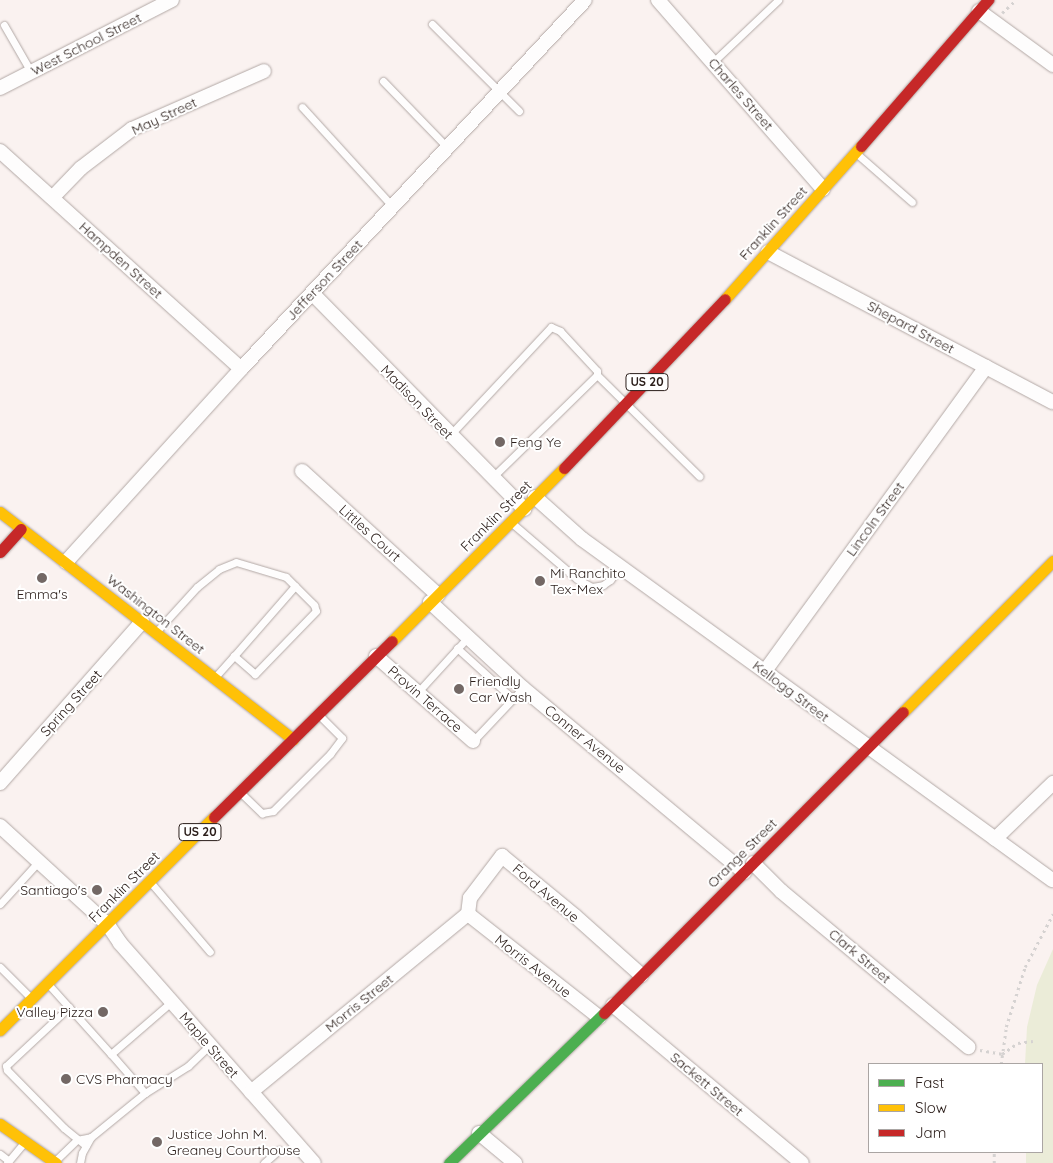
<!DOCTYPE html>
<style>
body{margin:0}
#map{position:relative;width:1053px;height:1163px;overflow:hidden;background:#faf2f0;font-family:Quicksand,sans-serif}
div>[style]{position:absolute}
.green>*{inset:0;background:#ebecd8}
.path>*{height:2.5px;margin-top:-1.25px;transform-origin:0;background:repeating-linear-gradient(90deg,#d5d2d1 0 2.5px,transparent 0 6.5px)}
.roads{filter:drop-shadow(0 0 1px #b2a8a5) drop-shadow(0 0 1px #b2a8a5)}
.lane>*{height:7px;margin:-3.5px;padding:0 3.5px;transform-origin:3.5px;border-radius:3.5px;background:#fefdfd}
.street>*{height:14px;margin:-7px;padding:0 7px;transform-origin:7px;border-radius:7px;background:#fefdfd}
.fast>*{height:11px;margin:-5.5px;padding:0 5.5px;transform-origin:5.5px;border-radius:5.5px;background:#4caf50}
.slow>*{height:11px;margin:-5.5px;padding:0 5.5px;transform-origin:5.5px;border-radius:5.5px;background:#ffc107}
.jam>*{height:11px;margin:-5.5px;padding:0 5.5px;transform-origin:5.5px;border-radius:5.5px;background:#c62828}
.dots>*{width:14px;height:14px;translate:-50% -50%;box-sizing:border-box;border:2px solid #fff;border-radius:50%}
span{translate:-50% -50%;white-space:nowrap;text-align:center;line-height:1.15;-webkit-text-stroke:4px #fff;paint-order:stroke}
.shield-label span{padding:1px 4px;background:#fff;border:1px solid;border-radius:4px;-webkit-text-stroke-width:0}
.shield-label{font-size:12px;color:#2b1e1a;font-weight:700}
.street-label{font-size:14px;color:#2b1e1a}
.poi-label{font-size:14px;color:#2b1e1a}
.left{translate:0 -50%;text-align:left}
.right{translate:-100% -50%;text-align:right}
.legend{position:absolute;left:868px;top:1063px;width:175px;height:90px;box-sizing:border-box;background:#fff;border:1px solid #aaa5a3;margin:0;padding:6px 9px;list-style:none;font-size:15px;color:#2b1e1a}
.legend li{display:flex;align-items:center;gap:10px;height:25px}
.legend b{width:25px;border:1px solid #aaa5a3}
</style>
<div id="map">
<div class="green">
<div style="clip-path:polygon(1053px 949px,1053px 1163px,1026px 1163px,1026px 1152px,1042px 1152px,1042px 1064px,1025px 1064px,1027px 1027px,1037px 985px)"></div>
</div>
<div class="path">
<div style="left:1002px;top:13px;width:19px;rotate:-43deg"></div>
<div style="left:980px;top:1050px;width:22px;rotate:10deg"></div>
<div style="left:1002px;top:1054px;width:19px;rotate:-35deg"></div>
<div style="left:1018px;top:1043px;width:15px;rotate:-8deg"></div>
<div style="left:1001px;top:1064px;width:37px;rotate:-82deg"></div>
<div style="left:1006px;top:1027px;width:63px;rotate:-72.4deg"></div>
<div style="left:1025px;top:967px;width:60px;rotate:-62.2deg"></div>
<div style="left:994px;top:1163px;width:11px;rotate:-90deg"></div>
</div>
<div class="roads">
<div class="lane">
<div style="left:432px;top:24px;width:123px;rotate:45deg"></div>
<div style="left:4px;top:25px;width:54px;rotate:60.1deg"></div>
<div style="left:713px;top:62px;width:90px;rotate:-43.6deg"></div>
<div style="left:383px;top:81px;width:92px;rotate:45.9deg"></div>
<div style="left:302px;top:107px;width:134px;rotate:47.7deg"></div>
<div style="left:857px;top:154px;width:73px;rotate:41.1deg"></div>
<div style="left:597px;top:375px;width:144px;rotate:44.7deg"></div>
<div style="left:450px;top:435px;width:148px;rotate:-46.9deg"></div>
<div style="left:551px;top:327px;width:10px;rotate:24deg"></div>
<div style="left:560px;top:331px;width:54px;rotate:47.2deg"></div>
<div style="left:597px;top:371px;width:4px;rotate:90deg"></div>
<div style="left:597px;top:375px;width:147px;rotate:135.6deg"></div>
<div style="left:513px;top:524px;width:84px;rotate:40.7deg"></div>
<div style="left:577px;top:579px;width:17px;rotate:28deg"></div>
<div style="left:592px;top:587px;width:11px;rotate:-10deg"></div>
<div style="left:603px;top:585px;width:9px;rotate:-36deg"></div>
<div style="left:610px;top:580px;width:16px;rotate:-52deg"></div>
<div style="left:156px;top:632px;width:61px;rotate:-47.7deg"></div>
<div style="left:197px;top:587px;width:28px;rotate:-39deg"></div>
<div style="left:219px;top:569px;width:18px;rotate:-22deg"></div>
<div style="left:236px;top:562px;width:52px;rotate:16.7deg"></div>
<div style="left:286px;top:577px;width:40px;rotate:45deg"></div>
<div style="left:314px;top:605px;width:6px;rotate:72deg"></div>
<div style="left:316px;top:611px;width:88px;rotate:134.1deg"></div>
<div style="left:255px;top:674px;width:28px;rotate:-139deg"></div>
<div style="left:234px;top:656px;width:93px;rotate:-48.9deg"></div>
<div style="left:457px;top:648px;width:76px;rotate:42.3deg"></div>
<div style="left:216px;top:676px;width:27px;rotate:-48deg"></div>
<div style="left:417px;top:693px;width:76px;rotate:-47.7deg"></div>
<div style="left:473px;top:741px;width:73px;rotate:-46.7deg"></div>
<div style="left:242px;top:794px;width:28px;rotate:44deg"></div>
<div style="left:262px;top:813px;width:11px;rotate:-10deg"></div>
<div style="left:273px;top:811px;width:81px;rotate:-45deg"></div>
<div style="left:330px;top:754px;width:20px;rotate:-53deg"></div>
<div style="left:342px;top:738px;width:31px;rotate:-135deg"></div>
<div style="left:152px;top:884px;width:89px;rotate:49.5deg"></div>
<div style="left:0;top:904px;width:58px;rotate:-47.8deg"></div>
<div style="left:0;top:967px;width:42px;rotate:45deg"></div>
<div style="left:49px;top:985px;width:93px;rotate:48.1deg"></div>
<div style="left:69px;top:1007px;width:86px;rotate:136.9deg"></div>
<div style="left:6px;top:1066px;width:4px;rotate:76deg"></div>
<div style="left:7px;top:1070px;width:81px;rotate:45.5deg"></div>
<div style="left:64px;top:1128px;width:28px;rotate:39deg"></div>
<div style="left:145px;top:1093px;width:51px;rotate:-32.1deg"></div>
<div style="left:188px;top:1066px;width:30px;rotate:-44deg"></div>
<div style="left:0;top:1154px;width:11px;rotate:38deg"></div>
<div style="left:57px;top:1159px;width:28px;rotate:-44deg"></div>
<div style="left:77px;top:1140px;width:14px;rotate:-12deg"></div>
<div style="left:7px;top:1163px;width:25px;rotate:-50deg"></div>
<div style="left:80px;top:1163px;width:10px;rotate:-79deg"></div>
<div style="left:82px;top:1153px;width:18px;rotate:-61deg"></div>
<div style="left:91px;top:1137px;width:70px;rotate:-39.2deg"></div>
<div style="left:145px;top:1093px;width:52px;rotate:-131.1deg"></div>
<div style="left:111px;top:1054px;width:79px;rotate:-40.9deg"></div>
<div style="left:264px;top:1163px;width:20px;rotate:-41deg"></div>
</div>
<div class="street">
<div style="left:658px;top:0;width:251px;rotate:48.9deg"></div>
<div style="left:979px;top:11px;width:92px;rotate:36.1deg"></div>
<div style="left:0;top:88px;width:193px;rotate:-27.1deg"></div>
<div style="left:0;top:151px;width:325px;rotate:42.1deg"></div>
<div style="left:53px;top:197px;width:40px;rotate:-46deg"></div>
<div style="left:81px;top:168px;width:64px;rotate:-37.4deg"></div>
<div style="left:132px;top:129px;width:144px;rotate:-23.7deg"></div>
<div style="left:768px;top:252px;width:322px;rotate:27.8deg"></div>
<div style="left:312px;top:293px;width:303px;rotate:45.5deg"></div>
<div style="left:302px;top:471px;width:184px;rotate:42.4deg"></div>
<div style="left:535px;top:497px;width:63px;rotate:41.8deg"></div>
<div style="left:582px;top:539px;width:581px;rotate:35.96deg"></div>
<div style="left:66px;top:562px;width:261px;rotate:-47.8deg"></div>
<div style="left:241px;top:369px;width:504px;rotate:-47.01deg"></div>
<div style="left:430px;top:602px;width:127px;rotate:42.8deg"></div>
<div style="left:523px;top:688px;width:288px;rotate:39.8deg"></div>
<div style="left:376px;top:656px;width:129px;rotate:41.2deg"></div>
<div style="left:765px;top:671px;width:376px;rotate:-54deg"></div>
<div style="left:0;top:783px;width:215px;rotate:-48.6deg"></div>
<div style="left:0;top:826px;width:147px;rotate:42.5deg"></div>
<div style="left:108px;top:925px;width:22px;rotate:56deg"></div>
<div style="left:120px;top:943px;width:293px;rotate:48.6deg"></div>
<div style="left:995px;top:839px;width:81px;rotate:-44deg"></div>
<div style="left:753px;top:863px;width:40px;rotate:45deg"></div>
<div style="left:781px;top:891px;width:244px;rotate:39.8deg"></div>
<div style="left:468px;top:914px;width:16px;rotate:-83deg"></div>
<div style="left:470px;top:898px;width:53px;rotate:-52.7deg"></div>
<div style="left:502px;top:856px;width:94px;rotate:39.4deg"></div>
<div style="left:575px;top:916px;width:89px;rotate:41.8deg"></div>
<div style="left:468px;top:914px;width:167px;rotate:38.2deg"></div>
<div style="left:613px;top:1005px;width:246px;rotate:39.9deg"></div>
<div style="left:251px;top:1092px;width:281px;rotate:-39.4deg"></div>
<div style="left:479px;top:1133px;width:47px;rotate:39.8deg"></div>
</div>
<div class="fast">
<div style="left:449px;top:1163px;width:216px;rotate:-44.1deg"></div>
</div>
<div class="slow">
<div style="left:725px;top:299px;width:205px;rotate:-48.4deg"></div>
<div style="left:0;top:512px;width:371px;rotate:37.8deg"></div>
<div style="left:392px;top:641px;width:244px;rotate:-45.2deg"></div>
<div style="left:903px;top:712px;width:213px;rotate:-45.2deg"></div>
<div style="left:0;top:1030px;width:302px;rotate:-44.9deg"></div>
<div style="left:0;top:1124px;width:68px;rotate:34.9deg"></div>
</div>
<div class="jam">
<div style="left:861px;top:146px;width:194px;rotate:-49deg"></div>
<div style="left:564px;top:468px;width:233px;rotate:-46.4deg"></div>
<div style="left:0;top:552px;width:31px;rotate:-48deg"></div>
<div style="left:214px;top:817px;width:250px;rotate:-44.7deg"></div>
<div style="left:604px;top:1013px;width:424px;rotate:-45.2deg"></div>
</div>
</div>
<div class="dots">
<div style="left:500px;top:442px;background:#736865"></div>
<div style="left:42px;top:578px;background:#736865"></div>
<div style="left:540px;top:581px;background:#736865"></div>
<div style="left:459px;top:689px;background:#736865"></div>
<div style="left:97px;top:890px;background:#736865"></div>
<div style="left:103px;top:1012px;background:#736865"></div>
<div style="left:66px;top:1079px;background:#736865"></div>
<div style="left:157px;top:1142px;background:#736865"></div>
</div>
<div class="shield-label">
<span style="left:647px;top:382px">US 20</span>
<span style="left:200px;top:832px">US 20</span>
</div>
<div class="street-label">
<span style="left:86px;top:44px;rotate:-27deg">West School Street</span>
<span style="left:741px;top:94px;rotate:49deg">Charles Street</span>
<span style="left:164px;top:116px;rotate:-25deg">May Street</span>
<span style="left:773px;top:223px;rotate:-48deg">Franklin Street</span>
<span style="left:121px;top:260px;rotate:42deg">Hampden Street</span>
<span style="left:324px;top:280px;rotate:-47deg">Jefferson Street</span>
<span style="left:911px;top:327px;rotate:28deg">Shepard Street</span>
<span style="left:417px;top:402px;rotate:46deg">Madison Street</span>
<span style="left:496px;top:516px;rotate:-45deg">Franklin Street</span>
<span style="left:875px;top:519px;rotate:-54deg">Lincoln Street</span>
<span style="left:370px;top:533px;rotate:42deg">Littles Court</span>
<span style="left:156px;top:614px;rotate:38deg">Washington Street</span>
<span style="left:791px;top:691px;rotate:37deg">Kellogg Street</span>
<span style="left:425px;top:699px;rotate:41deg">Provin Terrace</span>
<span style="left:71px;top:703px;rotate:-48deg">Spring Street</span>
<span style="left:585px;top:739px;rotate:39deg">Conner Avenue</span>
<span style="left:742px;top:853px;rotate:-45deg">Orange Street</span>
<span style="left:124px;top:887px;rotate:-45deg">Franklin Street</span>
<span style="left:546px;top:893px;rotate:40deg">Ford Avenue</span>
<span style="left:860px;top:956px;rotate:40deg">Clark Street</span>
<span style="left:533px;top:966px;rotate:38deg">Morris Avenue</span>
<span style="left:359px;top:1003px;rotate:-39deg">Morris Street</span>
<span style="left:209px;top:1045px;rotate:49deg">Maple Street</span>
<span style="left:707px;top:1084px;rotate:40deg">Sackett Street</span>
</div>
<div class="poi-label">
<span class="left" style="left:510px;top:442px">Feng Ye</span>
<span class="left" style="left:550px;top:581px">Mi Ranchito<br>Tex-Mex</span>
<span style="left:42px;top:594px">Emma's</span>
<span class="left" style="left:469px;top:689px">Friendly<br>Car Wash</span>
<span class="right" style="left:87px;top:890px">Santiago's</span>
<span class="right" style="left:93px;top:1012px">Valley Pizza</span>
<span class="left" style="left:76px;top:1079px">CVS Pharmacy</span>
<span class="left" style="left:167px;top:1142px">Justice John M.<br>Greaney Courthouse</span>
</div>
<ul class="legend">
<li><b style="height:6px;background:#4caf50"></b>Fast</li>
<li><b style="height:6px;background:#ffc107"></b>Slow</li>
<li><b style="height:6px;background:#c62828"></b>Jam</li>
</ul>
</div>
